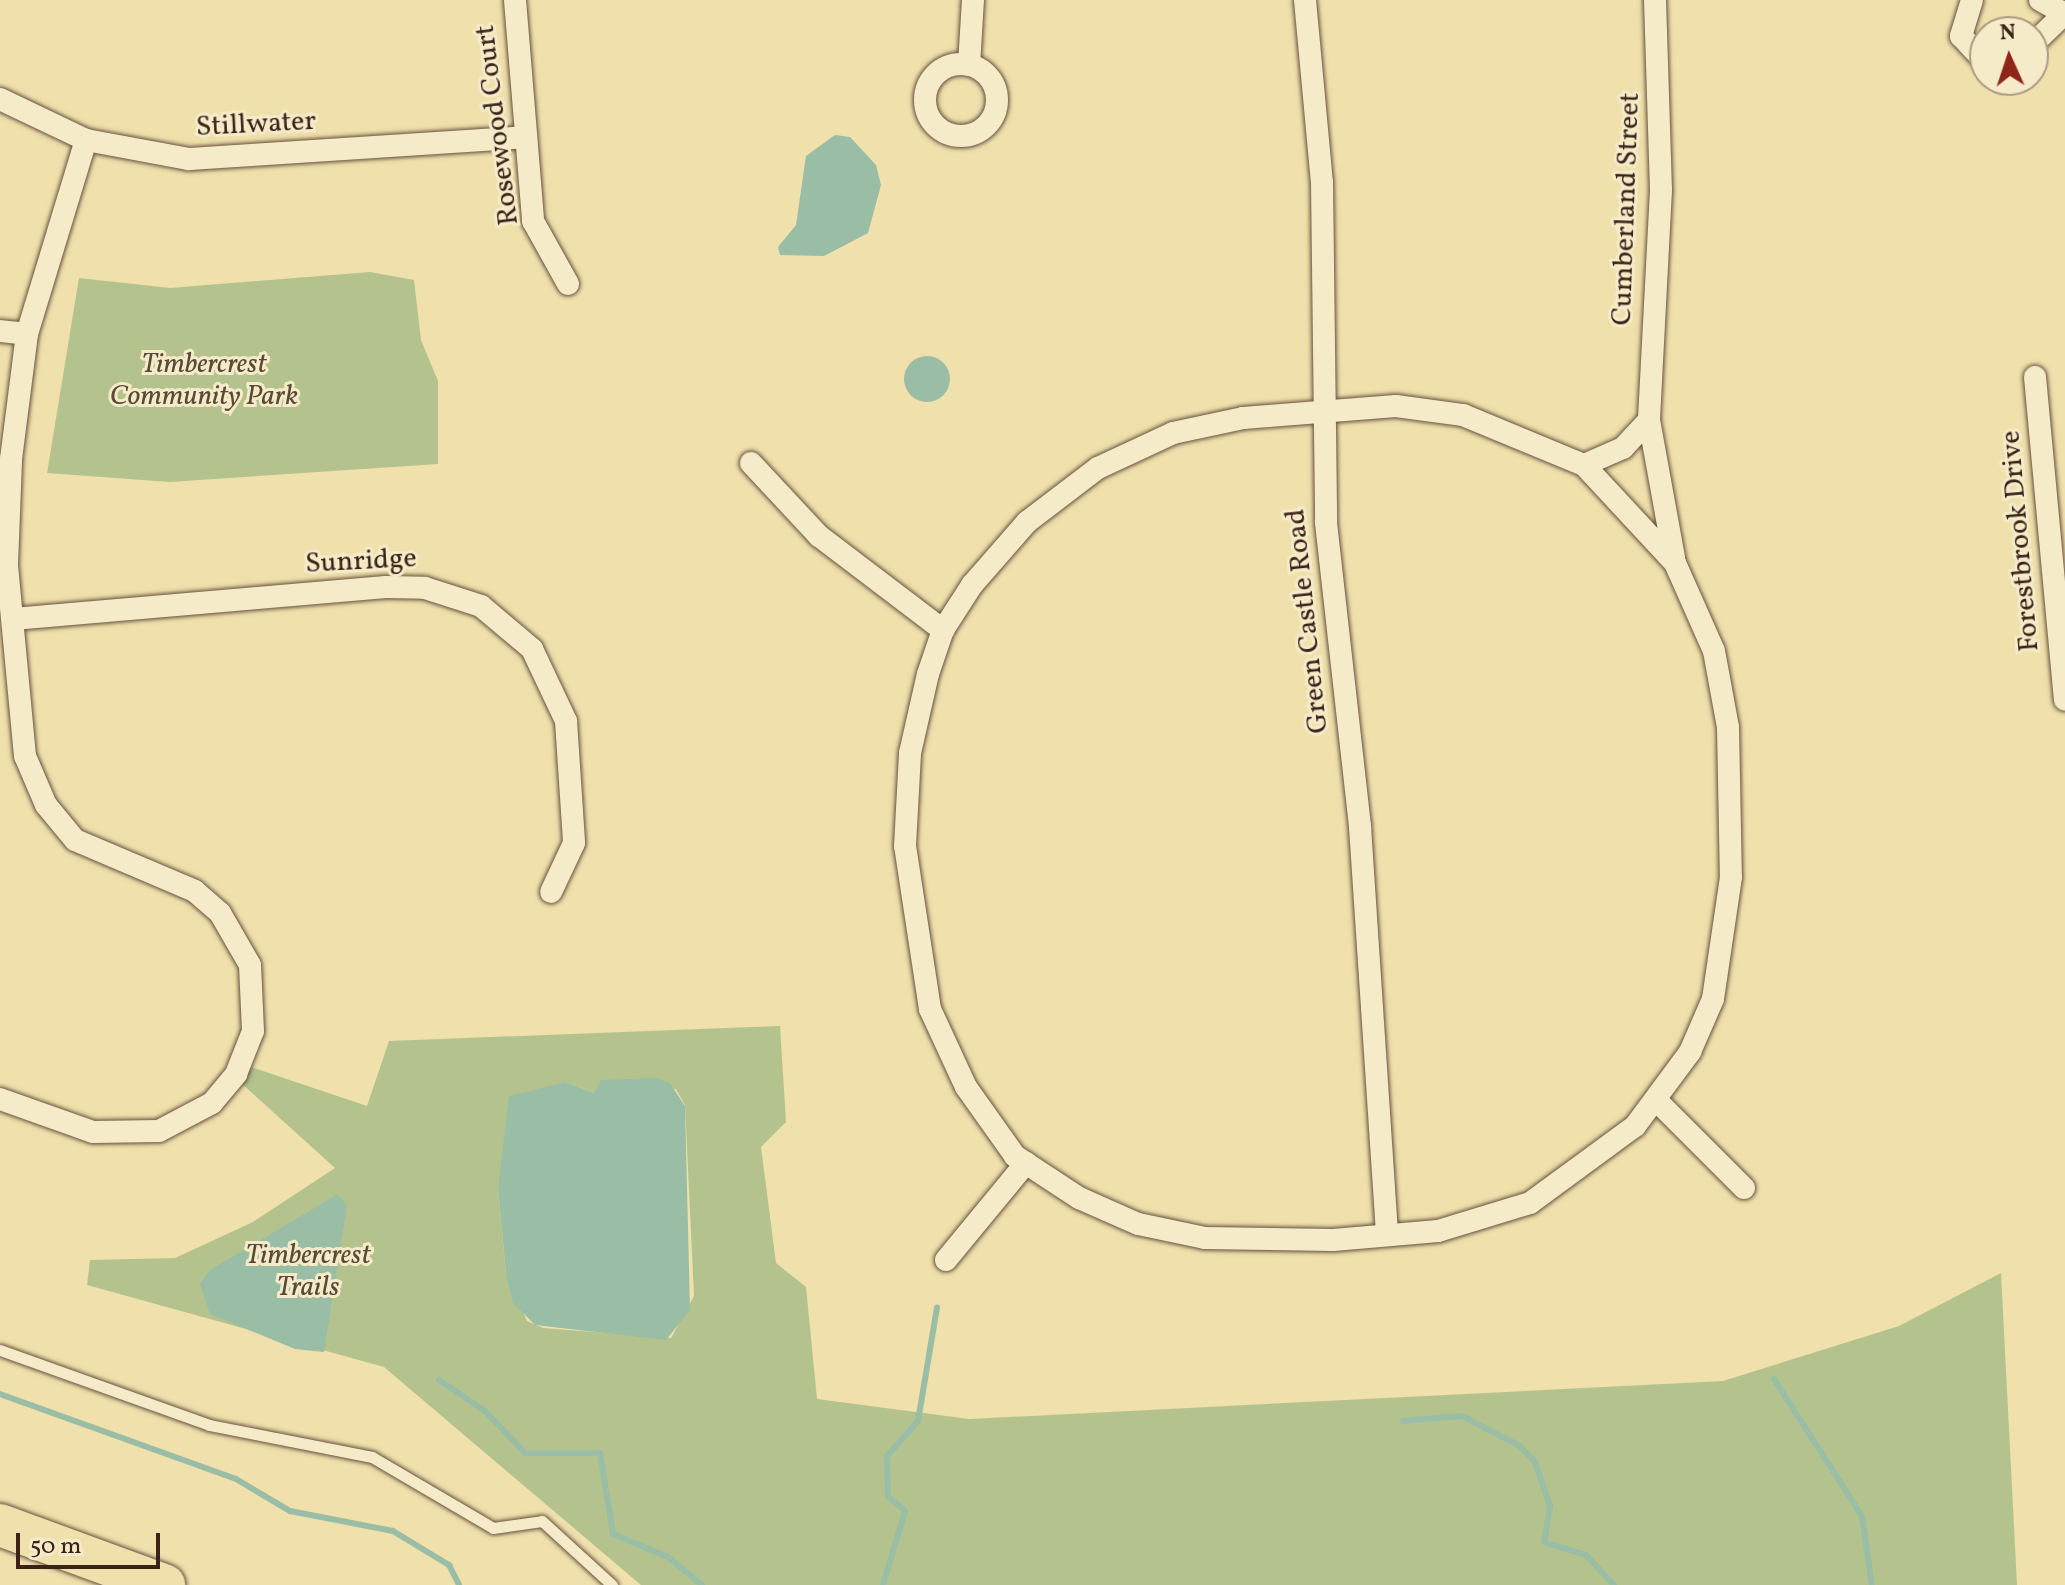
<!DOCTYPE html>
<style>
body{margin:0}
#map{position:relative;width:2065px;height:1585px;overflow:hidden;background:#efe0ac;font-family:Vollkorn,serif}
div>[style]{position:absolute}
.green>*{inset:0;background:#b4c38e}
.water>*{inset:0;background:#9abda6}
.round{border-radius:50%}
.stream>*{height:6px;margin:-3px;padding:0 3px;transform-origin:3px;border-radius:3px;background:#9abda6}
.roads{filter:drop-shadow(0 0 2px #67523e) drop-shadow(0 0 2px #67523e)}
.lane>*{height:11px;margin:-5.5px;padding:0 5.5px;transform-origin:5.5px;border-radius:5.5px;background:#f5ebc9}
.street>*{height:22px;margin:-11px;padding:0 11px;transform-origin:11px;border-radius:11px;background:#f5ebc9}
.street>.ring{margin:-11px;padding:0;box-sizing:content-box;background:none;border:22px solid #f5ebc9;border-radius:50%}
.highway>*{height:42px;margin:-21px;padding:0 21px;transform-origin:21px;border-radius:21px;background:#efe0ac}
span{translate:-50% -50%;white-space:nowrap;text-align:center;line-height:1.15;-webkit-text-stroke:6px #f5ebc9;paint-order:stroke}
.street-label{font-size:28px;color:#3a2219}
.park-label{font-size:28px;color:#584a36;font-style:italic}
.north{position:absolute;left:1969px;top:16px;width:80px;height:80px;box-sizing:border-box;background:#f5ebc9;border:2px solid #aa9b83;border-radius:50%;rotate:357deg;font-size:22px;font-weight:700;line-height:32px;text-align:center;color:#3a2219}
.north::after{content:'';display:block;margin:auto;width:28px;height:36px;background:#8f2418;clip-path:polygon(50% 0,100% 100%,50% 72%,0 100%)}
.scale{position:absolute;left:16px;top:1533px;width:144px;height:36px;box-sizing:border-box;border:4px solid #3a2219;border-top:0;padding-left:10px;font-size:24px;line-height:28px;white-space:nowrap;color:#3a2219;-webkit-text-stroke:6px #f5ebc9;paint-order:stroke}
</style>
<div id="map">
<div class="green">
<div style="clip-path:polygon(370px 272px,414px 280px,421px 340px,438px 381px,438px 464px,170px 482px,47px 473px,79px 278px,170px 288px)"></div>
<div style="clip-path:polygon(evenodd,780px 1026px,786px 1122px,761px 1147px,776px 1263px,806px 1287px,817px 1399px,969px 1419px,1723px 1381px,1899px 1326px,2001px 1273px,2017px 1585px,641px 1585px,384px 1367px,87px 1285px,90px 1260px,175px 1258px,253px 1222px,335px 1168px,240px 1082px,251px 1067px,367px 1106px,389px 1041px,780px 1026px,566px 1082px,594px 1093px,676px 1089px,685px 1105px,694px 1296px,671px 1338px,543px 1328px,527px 1321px,506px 1274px,498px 1188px,509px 1124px,566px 1082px)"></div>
</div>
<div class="water">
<div style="clip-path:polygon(835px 135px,850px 137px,876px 165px,881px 185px,868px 233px,824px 256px,780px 255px,778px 247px,796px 225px,806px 156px)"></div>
<div class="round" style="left:904px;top:356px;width:46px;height:46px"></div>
<div style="clip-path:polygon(655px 1078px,670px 1083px,685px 1106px,690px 1310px,666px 1340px,535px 1325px,513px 1303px,506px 1274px,498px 1188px,509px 1096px,566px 1082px,594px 1093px,601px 1080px)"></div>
<div style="clip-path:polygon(338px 1194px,347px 1206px,324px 1352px,295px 1349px,210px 1314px,200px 1284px,210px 1270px)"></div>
</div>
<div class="stream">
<div style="left:1774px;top:1379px;width:163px;rotate:57.3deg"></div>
<div style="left:1862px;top:1516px;width:70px;rotate:81.8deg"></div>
<div style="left:439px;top:1380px;width:55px;rotate:34deg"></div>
<div style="left:485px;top:1411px;width:58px;rotate:46.4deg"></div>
<div style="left:525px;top:1453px;width:75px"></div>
<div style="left:600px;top:1453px;width:82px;rotate:80.9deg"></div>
<div style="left:613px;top:1534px;width:60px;rotate:22.7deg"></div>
<div style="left:668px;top:1557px;width:44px;rotate:39.5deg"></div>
<div style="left:0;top:1394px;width:251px;rotate:19.8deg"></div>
<div style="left:236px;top:1479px;width:63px;rotate:30.7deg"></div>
<div style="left:290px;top:1511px;width:105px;rotate:11deg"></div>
<div style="left:393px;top:1531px;width:66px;rotate:31.3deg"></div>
<div style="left:449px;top:1565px;width:22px;rotate:63deg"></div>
<div style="left:1403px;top:1421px;width:59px;rotate:-4.8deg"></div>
<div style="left:1462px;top:1416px;width:65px;rotate:27.3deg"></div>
<div style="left:1520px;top:1446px;width:22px;rotate:47deg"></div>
<div style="left:1535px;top:1462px;width:46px;rotate:71.2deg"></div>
<div style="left:1550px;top:1506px;width:36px;rotate:99deg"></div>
<div style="left:1544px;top:1542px;width:44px;rotate:17.2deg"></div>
<div style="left:1586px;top:1555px;width:41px;rotate:47deg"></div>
<div style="left:883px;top:1585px;width:77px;rotate:-73.4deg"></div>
<div style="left:905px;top:1511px;width:23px;rotate:-139deg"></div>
<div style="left:888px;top:1496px;width:40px;rotate:-91.4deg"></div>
<div style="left:887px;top:1456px;width:47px;rotate:-48.5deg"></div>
<div style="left:918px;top:1421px;width:115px;rotate:-80.5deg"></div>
</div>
<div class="roads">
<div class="lane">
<div style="left:0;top:1350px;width:222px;rotate:19.7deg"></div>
<div style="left:209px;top:1425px;width:166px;rotate:11.1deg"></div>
<div style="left:372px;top:1457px;width:140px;rotate:30.4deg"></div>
<div style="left:493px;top:1528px;width:49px;rotate:-8.1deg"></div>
<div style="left:542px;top:1521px;width:95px;rotate:42.4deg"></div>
</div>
<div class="street">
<div style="left:515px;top:0;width:222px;rotate:85.3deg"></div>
<div style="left:533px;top:221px;width:72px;rotate:60.9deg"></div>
<div style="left:1305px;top:0;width:183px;rotate:84.7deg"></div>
<div style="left:1322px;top:182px;width:341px;rotate:89.3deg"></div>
<div style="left:1326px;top:523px;width:306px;rotate:83.6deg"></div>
<div style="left:1360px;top:827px;width:409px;rotate:86.2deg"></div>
<div style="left:1655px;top:0;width:190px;rotate:88.2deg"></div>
<div style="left:1661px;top:190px;width:230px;rotate:93deg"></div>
<div style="left:1649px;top:420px;width:140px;rotate:79.7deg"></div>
<div style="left:1972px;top:0;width:38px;rotate:107deg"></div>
<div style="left:1961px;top:36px;width:35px;rotate:47deg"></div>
<div style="left:2040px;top:0;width:29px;rotate:29deg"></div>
<div style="left:2033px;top:44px;width:43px;rotate:-44.1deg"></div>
<div class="ring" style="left:925px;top:64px;width:50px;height:50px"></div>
<div style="left:969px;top:65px;width:65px;rotate:-86.5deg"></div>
<div style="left:0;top:99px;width:95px;rotate:25.5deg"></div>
<div style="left:86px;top:140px;width:105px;rotate:10.5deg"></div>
<div style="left:189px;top:159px;width:337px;rotate:-3.7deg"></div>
<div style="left:0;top:331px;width:27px;rotate:6deg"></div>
<div style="left:2035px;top:377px;width:324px;rotate:84.7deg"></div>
<div style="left:1396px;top:406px;width:68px;rotate:7.7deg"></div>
<div style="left:1463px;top:415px;width:131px;rotate:22.5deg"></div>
<div style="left:1584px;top:465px;width:134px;rotate:47.1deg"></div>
<div style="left:1675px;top:563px;width:96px;rotate:66.1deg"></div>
<div style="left:1714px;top:651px;width:77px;rotate:79.6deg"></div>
<div style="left:1728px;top:727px;width:150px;rotate:88.9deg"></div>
<div style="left:1731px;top:877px;width:123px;rotate:98.4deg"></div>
<div style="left:1713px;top:999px;width:58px;rotate:113.5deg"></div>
<div style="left:1690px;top:1052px;width:92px;rotate:126.6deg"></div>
<div style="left:1635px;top:1126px;width:130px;rotate:143.7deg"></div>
<div style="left:1530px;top:1203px;width:96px;rotate:163.1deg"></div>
<div style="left:1438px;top:1231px;width:105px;rotate:175.1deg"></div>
<div style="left:1333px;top:1240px;width:128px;rotate:-179.1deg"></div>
<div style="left:1205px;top:1238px;width:68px;rotate:-168.2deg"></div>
<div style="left:1138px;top:1224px;width:64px;rotate:-156.2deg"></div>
<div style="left:1079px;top:1198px;width:77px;rotate:-146.7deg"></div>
<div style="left:1015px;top:1156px;width:85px;rotate:-125.4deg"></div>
<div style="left:966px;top:1087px;width:86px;rotate:-114.8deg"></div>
<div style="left:930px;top:1009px;width:165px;rotate:-98.7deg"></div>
<div style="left:905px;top:846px;width:93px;rotate:-86.9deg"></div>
<div style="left:910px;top:753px;width:81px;rotate:-77.2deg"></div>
<div style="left:928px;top:674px;width:46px;rotate:-71.2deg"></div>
<div style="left:943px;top:630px;width:54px;rotate:-57.2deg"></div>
<div style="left:972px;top:585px;width:84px;rotate:-48.9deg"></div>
<div style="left:1027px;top:522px;width:89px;rotate:-37.3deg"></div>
<div style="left:1098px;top:468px;width:83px;rotate:-25deg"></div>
<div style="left:1173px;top:433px;width:72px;rotate:-12.1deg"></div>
<div style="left:1243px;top:418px;width:153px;rotate:-4.5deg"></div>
<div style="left:751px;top:463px;width:100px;rotate:47deg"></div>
<div style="left:819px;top:536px;width:156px;rotate:37.2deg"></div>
<div style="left:1584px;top:465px;width:43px;rotate:-23.6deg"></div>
<div style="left:1623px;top:448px;width:38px;rotate:-47deg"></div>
<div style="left:13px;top:619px;width:374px;rotate:-4.9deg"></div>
<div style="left:386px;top:587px;width:39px;rotate:1deg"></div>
<div style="left:425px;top:588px;width:59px;rotate:17.8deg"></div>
<div style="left:481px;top:606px;width:67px;rotate:40.1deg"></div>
<div style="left:532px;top:649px;width:80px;rotate:64.7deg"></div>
<div style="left:566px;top:721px;width:122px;rotate:86.2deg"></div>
<div style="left:574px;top:843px;width:54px;rotate:115.1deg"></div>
<div style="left:0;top:1099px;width:99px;rotate:19.5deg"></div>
<div style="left:93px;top:1132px;width:66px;rotate:-0.9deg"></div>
<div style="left:159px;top:1131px;width:60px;rotate:-27.8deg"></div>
<div style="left:212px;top:1103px;width:38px;rotate:-50deg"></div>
<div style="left:236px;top:1074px;width:46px;rotate:-68.4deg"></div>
<div style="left:253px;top:1031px;width:66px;rotate:-92.6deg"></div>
<div style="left:250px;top:965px;width:60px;rotate:-120deg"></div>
<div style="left:220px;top:913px;width:33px;rotate:-139deg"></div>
<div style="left:195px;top:891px;width:130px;rotate:-157deg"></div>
<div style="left:75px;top:840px;width:45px;rotate:-129.6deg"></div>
<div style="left:46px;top:805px;width:53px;rotate:-113.2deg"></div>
<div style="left:25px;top:756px;width:192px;rotate:-95.4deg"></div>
<div style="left:7px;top:565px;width:106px;rotate:-87.8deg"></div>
<div style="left:11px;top:459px;width:126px;rotate:-82.7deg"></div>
<div style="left:27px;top:334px;width:203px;rotate:-73.1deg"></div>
<div style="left:1657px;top:1101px;width:123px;rotate:45deg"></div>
<div style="left:946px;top:1260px;width:126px;rotate:-50.5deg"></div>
</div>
<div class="highway">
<div style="left:0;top:1525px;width:175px;rotate:20.1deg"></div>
</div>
</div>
<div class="street-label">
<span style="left:256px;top:125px;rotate:-3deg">Stillwater</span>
<span style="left:498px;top:125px;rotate:-97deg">Rosewood Court</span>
<span style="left:1627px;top:209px;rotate:-88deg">Cumberland Street</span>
<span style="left:2021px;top:541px;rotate:-95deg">Forestbrook Drive</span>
<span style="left:361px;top:562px;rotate:-3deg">Sunridge</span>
<span style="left:1308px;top:621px;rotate:-96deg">Green Castle Road</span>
</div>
<div class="park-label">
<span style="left:204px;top:381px">Timbercrest<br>Community Park</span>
<span style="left:308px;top:1272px">Timbercrest<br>Trails</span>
</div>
<div class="north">N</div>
<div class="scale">50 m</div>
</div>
